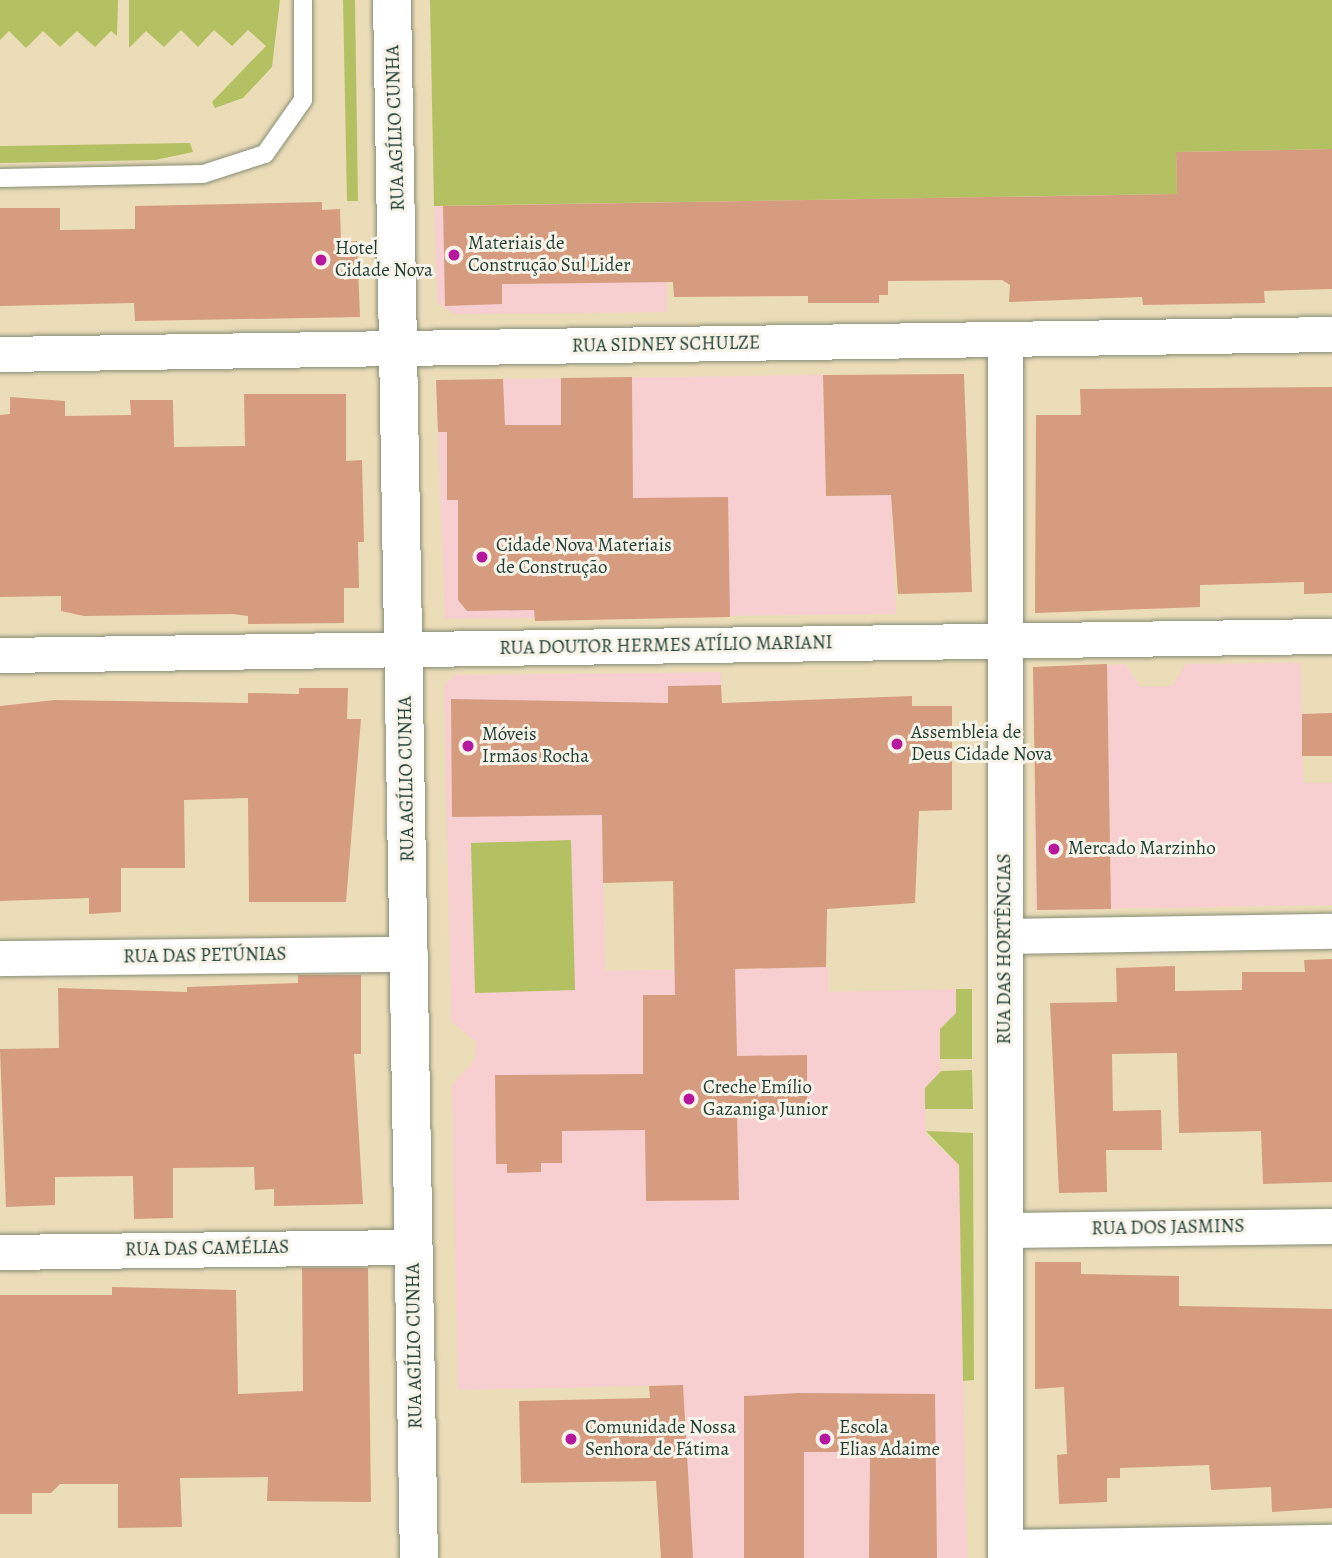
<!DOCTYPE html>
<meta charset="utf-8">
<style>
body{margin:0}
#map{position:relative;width:1332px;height:1558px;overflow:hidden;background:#ecddb9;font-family:Alegreya,serif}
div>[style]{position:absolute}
.built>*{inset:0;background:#f7cfd0}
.green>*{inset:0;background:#b3c163}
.building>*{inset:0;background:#d59c7f}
.roads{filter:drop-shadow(0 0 2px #868d76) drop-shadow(0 0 2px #868d76)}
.lane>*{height:18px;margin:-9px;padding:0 9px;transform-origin:9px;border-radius:9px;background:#fff}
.street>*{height:35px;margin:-17.5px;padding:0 17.5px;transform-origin:17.5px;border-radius:17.5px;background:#fff}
.secondary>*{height:38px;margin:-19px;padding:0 19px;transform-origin:19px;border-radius:19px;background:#fff}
.dots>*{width:19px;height:19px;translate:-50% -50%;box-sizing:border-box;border:4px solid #f7f3e8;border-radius:50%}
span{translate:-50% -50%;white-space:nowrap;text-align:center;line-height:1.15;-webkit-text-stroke:6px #f7f3e8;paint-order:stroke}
.street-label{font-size:19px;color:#1f3d34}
.poi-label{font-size:19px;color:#1f3d34}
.left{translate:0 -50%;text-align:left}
</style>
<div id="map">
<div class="built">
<div style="clip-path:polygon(666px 202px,667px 312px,454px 314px,437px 302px,434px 206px)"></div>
<div style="clip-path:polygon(823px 375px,826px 496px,891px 495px,896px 614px,445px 619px,436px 380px)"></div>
<div style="clip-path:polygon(1301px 663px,1303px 783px,1332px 783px,1332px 905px,1035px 910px,1034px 789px,1109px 787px,1107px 665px,1125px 664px,1141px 687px,1172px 686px,1186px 664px)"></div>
<div style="clip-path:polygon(721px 672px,724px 813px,602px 815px,605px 971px,828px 967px,828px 992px,956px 989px,956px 1013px,940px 1030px,940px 1075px,925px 1088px,926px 1136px,959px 1165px,967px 1558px,693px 1558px,682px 1385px,458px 1390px,452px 1085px,474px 1061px,476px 1042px,451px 1021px,444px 685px,455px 675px)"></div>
</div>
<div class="green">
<div style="clip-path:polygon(0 0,118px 0,117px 36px,111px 31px,95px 47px,77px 31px,60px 47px,43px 31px,26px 48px,9px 31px,0 40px)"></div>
<div style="clip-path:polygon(129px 0,280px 0,272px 67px,243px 98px,215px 108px,212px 102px,266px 46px,248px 30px,232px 46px,214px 30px,198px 47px,181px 30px,164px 47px,146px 31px,129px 48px)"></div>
<div style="clip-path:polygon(343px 0,355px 0,358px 201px,347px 201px)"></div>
<div style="clip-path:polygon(430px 0,1332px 0,1332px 149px,1176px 152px,1177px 194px,434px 206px)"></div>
<div style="clip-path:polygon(190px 143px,193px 152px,155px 160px,0 163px,0 146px)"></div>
<div style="clip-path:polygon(571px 840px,575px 990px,475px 993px,471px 843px)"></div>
<div style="clip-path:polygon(956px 989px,972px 989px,972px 1059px,940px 1059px,940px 1029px,956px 1013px)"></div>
<div style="clip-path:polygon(972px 1070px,973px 1109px,925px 1109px,925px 1088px,941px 1071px)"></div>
<div style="clip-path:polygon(926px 1131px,973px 1133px,974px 1380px,963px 1381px,959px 1165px)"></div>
</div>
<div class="building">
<div style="clip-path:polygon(1332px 149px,1332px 289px,1264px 291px,1265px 303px,1143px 305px,1142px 297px,1009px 302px,1010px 285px,1002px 280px,888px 281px,888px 295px,879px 295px,879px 303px,808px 303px,808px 296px,674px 297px,673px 282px,502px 284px,502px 304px,445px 306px,443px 206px,1177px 194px,1176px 152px)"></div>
<div style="clip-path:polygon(322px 202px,322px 210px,340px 209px,341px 242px,357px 241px,360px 317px,135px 321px,134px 303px,0 306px,0 208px,60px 208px,60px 230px,135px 229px,135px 206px)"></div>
<div style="clip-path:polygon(964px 374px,972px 592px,898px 594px,891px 495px,826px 496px,823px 375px)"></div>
<div style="clip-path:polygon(632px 377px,633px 498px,728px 497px,730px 617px,535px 621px,534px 610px,467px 611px,458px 600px,458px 500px,447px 500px,447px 432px,438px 432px,436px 380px,503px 379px,505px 425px,561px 425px,561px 378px)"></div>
<div style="clip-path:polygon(1332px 387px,1332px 593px,1304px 594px,1304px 582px,1200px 585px,1200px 607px,1035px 613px,1036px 415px,1081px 415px,1080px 389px)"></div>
<div style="clip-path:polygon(244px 394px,346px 394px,346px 461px,362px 460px,364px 542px,358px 542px,359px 588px,344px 588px,344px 623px,248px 624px,248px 616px,233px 614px,84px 616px,61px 611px,61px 596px,0 597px,0 415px,10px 414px,10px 397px,65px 401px,65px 416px,131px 415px,130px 400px,173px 400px,174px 447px,245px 446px)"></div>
<div style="clip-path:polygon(1107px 664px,1111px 909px,1037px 910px,1033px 667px)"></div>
<div style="clip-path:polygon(721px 685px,722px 703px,912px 696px,912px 706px,952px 706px,952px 810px,919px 811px,915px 903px,827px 909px,826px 967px,735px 969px,737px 1056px,807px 1055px,807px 1112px,737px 1112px,739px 1200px,646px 1201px,645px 1130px,562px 1131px,562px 1163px,541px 1163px,541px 1172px,507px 1173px,507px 1164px,496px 1164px,495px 1075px,643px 1074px,643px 995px,675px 995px,673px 881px,603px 883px,602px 815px,452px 817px,451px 699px,668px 703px,668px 686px)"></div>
<div style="clip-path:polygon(299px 688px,348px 688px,347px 719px,361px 719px,346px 902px,249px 902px,248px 798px,184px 800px,185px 868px,121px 868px,121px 912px,89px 914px,89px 898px,0 901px,0 706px,55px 700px,248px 703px,248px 693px,299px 694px)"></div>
<div style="clip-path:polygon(1332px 713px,1332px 756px,1302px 756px,1302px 714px)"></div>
<div style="clip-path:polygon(1332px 959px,1332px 1182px,1263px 1184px,1261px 1131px,1179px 1133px,1177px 1053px,1112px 1054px,1113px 1111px,1161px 1110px,1162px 1150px,1106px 1150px,1107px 1192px,1059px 1193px,1050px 1003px,1117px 1002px,1116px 968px,1175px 966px,1175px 991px,1242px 990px,1242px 972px,1305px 972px,1304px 960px)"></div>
<div style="clip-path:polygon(298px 975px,361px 975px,361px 1054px,354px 1054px,363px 1204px,274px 1206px,274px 1189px,255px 1190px,254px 1167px,173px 1168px,173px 1218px,134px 1219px,133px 1176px,55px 1177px,55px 1205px,6px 1207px,0 1049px,59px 1048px,58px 988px,187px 992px,187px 987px,298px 983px)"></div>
<div style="clip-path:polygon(1035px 1262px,1081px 1262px,1081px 1274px,1179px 1276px,1179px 1306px,1332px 1309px,1332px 1508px,1272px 1512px,1271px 1487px,1211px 1490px,1209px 1465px,1120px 1468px,1120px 1478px,1107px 1478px,1107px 1502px,1059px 1504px,1057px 1455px,1067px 1454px,1064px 1387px,1035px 1389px)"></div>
<div style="clip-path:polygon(302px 1268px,368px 1268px,371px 1502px,267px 1501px,268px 1477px,180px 1478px,182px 1527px,118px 1528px,118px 1484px,60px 1484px,51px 1493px,32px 1493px,32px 1514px,0 1514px,0 1295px,112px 1295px,112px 1287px,236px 1290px,238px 1394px,303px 1391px)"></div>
<div style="clip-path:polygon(683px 1385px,693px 1558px,661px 1558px,656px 1481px,521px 1483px,519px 1401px,650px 1398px,649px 1386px)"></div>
<div style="clip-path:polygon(799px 1393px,935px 1394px,937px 1558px,869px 1558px,870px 1452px,804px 1452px,804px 1558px,744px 1558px,744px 1396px)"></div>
</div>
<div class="roads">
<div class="lane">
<div style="left:0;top:178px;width:203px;rotate:-1.1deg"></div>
<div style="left:203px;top:174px;width:65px;rotate:-17.9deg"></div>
<div style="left:265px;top:154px;width:66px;rotate:-54.9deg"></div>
<div style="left:303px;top:100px;width:100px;rotate:-90deg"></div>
</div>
<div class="street">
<div style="left:1005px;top:339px;width:1219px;rotate:90deg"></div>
<div style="left:0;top:354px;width:1332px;rotate:-0.86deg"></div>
<div style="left:0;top:655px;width:1332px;rotate:-0.82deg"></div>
<div style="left:1005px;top:936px;width:327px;rotate:-0.9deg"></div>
<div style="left:0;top:958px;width:410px;rotate:-0.6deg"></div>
<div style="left:1005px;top:1230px;width:327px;rotate:-0.7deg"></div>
<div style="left:0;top:1252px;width:414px;rotate:-0.7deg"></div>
<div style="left:1005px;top:1547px;width:327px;rotate:-0.9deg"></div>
</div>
<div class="secondary">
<div style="left:392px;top:0;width:1558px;rotate:89.01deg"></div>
</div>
</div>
<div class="dots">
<div style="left:454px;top:255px;background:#b5179e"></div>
<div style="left:321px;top:260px;background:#b5179e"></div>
<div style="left:482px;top:557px;background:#b5179e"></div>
<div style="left:897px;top:744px;background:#b5179e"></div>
<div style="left:468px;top:746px;background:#b5179e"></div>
<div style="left:1054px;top:849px;background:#b5179e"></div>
<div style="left:689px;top:1099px;background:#b5179e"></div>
<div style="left:571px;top:1439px;background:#b5179e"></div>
<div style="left:825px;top:1439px;background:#b5179e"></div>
</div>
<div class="street-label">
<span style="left:396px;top:128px;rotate:-92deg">RUA AGÍLIO CUNHA</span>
<span style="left:666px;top:345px;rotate:-1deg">RUA SIDNEY SCHULZE</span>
<span style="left:666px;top:646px;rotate:-1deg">RUA DOUTOR HERMES ATÍLIO MARIANI</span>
<span style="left:407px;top:779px;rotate:-91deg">RUA AGÍLIO CUNHA</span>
<span style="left:1005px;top:949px;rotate:-90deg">RUA DAS HORTÊNCIAS</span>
<span style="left:205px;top:956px;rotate:-1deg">RUA DAS PETÚNIAS</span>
<span style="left:1168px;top:1228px;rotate:-1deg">RUA DOS JASMINS</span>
<span style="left:207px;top:1249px;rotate:-1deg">RUA DAS CAMÉLIAS</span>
<span style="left:415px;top:1346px;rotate:-91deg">RUA AGÍLIO CUNHA</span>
</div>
<div class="poi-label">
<span class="left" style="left:468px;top:255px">Materiais de<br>Construção Sul Lider</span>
<span class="left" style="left:335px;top:260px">Hotel<br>Cidade Nova</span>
<span class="left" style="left:496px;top:557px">Cidade Nova Materiais<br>de Construção</span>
<span class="left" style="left:911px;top:744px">Assembleia de<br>Deus Cidade Nova</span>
<span class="left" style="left:482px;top:746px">Móveis<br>Irmãos Rocha</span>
<span class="left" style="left:1068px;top:849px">Mercado Marzinho</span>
<span class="left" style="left:703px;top:1099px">Creche Emílio<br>Gazaniga Junior</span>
<span class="left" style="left:585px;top:1439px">Comunidade Nossa<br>Senhora de Fátima</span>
<span class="left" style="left:839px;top:1439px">Escola<br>Elias Adaime</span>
</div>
</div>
